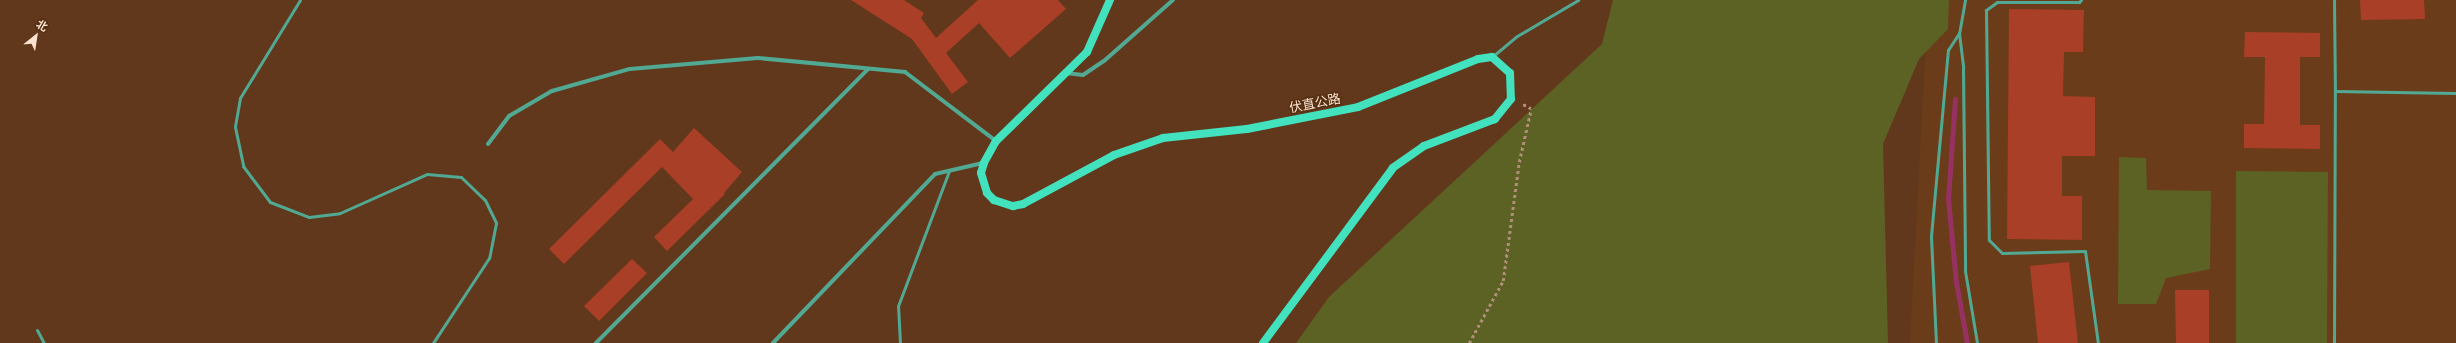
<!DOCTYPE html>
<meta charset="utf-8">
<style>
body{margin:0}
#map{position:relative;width:2456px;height:343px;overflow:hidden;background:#61381b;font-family:Inter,"Noto Sans SC",sans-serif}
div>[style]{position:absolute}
.built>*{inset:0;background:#6b3c19}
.green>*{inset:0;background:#5c6224}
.stream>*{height:5px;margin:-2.5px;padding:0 2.5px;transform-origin:2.5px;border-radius:2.5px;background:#973162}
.building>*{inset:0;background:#a93f26}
.path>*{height:2.5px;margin-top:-1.25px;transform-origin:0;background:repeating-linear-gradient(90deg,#b08f78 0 3px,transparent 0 6px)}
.service>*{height:3px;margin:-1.5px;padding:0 1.5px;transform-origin:1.5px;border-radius:1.5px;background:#51a993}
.minor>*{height:4px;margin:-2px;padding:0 2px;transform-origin:2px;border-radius:2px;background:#51a993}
.secondary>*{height:8px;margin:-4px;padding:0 4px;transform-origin:4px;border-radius:4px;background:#42e2be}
span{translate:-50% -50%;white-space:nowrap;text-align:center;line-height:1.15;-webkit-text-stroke:3px #552e10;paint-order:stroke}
.street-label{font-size:13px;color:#fbe2d1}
.north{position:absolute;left:16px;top:16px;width:40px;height:40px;-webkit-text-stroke:3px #552e10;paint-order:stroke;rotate:30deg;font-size:11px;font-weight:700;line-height:16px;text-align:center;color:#fbe2d1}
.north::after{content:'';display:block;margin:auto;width:14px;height:18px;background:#fbe2d1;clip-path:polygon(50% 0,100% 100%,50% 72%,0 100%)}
</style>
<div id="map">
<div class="built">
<div style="clip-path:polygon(1928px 0,2456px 0,2456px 343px,1910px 343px)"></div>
</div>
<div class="green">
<div style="clip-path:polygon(1613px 0,1949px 0,1948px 29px,1919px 59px,1883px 144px,1888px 343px,1296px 343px,1329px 297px,1602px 44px)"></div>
<div style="clip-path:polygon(2119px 157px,2146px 158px,2147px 190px,2211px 191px,2210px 269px,2166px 278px,2156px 304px,2118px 304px)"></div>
<div style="clip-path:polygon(2236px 171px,2328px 172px,2327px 343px,2236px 343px)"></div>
</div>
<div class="stream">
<div style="left:1955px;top:99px;width:99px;rotate:94deg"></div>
<div style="left:1948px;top:198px;width:84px;rotate:84.6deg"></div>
<div style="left:1956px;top:282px;width:62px;rotate:79.8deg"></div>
</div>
<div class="building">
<div style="clip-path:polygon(851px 0,904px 0,924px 13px,921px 18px,936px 38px,978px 0,1058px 0,1066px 9px,1010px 58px,979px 23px,946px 53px,968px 82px,952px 94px,912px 39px)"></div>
<div style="clip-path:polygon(2360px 0,2424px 0,2425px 19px,2361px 20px)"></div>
<div style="clip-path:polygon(2009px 9px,2084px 10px,2083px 52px,2064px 52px,2063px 96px,2095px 97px,2095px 156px,2062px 156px,2062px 196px,2082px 196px,2082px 240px,2007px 239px)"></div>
<div style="clip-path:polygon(2245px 32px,2320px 33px,2320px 57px,2300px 57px,2300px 125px,2320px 125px,2320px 149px,2244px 148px,2244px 124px,2264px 124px,2265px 57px,2244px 57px)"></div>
<div style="clip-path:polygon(694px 128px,742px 172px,724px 193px,725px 194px,667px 251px,654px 237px,693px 199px,662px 167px,564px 264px,549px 249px,660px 139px,673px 152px)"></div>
<div style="clip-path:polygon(632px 259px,647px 273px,599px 321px,584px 306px)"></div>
<div style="clip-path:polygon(2069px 262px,2078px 343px,2038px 343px,2030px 266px)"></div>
<div style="clip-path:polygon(2175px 290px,2209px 290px,2209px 343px,2176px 343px)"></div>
</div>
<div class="path">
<div style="left:1469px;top:343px;width:71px;rotate:-61.3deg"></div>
<div style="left:1503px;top:281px;width:120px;rotate:-82.3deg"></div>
<div style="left:1519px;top:162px;width:54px;rotate:-77.2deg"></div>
<div style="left:1531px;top:109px;width:10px;rotate:-151deg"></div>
</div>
<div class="service">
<div style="left:300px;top:0;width:115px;rotate:121.5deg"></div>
<div style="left:240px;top:98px;width:29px;rotate:100deg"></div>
<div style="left:235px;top:127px;width:40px;rotate:78deg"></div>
<div style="left:243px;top:166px;width:45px;rotate:53.1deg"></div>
<div style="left:270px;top:202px;width:42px;rotate:21deg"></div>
<div style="left:309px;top:217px;width:31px;rotate:-7deg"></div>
<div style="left:340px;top:213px;width:95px;rotate:-24.1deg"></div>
<div style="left:427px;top:174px;width:34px;rotate:5deg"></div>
<div style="left:461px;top:177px;width:33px;rotate:44deg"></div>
<div style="left:485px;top:200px;width:25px;rotate:64deg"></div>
<div style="left:496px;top:223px;width:36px;rotate:101deg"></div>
<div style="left:489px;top:258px;width:102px;rotate:123.4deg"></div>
<div style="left:1965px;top:0;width:34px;rotate:100deg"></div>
<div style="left:1959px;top:33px;width:35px;rotate:83deg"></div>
<div style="left:1963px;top:68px;width:203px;rotate:89.4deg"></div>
<div style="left:1965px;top:271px;width:73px;rotate:80.5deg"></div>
<div style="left:2081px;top:0;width:3px;rotate:135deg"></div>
<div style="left:2079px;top:2px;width:82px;rotate:180deg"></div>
<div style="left:1997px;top:2px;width:14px;rotate:144deg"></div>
<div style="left:1986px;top:10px;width:230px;rotate:89.3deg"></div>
<div style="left:1989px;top:240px;width:18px;rotate:45deg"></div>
<div style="left:2002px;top:253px;width:83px;rotate:-1.4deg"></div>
<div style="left:2085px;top:251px;width:93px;rotate:82deg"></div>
<div style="left:2334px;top:0;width:91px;rotate:89.4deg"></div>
<div style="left:1493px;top:56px;width:31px;rotate:-40deg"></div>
<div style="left:1517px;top:36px;width:71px;rotate:-30.5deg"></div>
<div style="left:37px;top:330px;width:15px;rotate:62deg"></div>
<div style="left:900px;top:343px;width:37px;rotate:-93deg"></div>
<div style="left:898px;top:306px;width:144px;rotate:-69.3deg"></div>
<div style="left:1936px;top:343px;width:107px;rotate:-92.7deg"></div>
<div style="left:1931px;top:236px;width:187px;rotate:-84.8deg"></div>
<div style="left:1948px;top:50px;width:20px;rotate:-57deg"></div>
<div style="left:2334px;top:343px;width:252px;rotate:-89.8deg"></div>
<div style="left:2335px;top:91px;width:121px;rotate:0.9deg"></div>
</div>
<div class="minor">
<div style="left:1066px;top:73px;width:17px;rotate:7deg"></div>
<div style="left:1083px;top:75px;width:25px;rotate:-34deg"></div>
<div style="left:1104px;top:61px;width:92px;rotate:-41.5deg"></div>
<div style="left:488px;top:144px;width:35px;rotate:-53deg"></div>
<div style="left:509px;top:116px;width:50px;rotate:-30.2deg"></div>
<div style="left:552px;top:91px;width:81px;rotate:-15.8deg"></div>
<div style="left:630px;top:69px;width:128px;rotate:-4.9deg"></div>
<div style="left:758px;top:58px;width:148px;rotate:5.4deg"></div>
<div style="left:905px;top:72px;width:114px;rotate:37.2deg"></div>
<div style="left:596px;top:343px;width:386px;rotate:-45.2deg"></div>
<div style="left:773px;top:343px;width:234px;rotate:-46.2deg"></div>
<div style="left:935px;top:174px;width:49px;rotate:-12.9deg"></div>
</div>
<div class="secondary">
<div style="left:1110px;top:0;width:57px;rotate:113.9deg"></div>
<div style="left:1087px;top:52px;width:127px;rotate:135.6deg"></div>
<div style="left:996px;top:141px;width:25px;rotate:119deg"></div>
<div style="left:984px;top:163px;width:10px;rotate:107deg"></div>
<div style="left:981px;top:173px;width:21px;rotate:73deg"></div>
<div style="left:987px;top:193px;width:10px;rotate:45deg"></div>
<div style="left:994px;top:200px;width:20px;rotate:18deg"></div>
<div style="left:1013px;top:206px;width:10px;rotate:-11deg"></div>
<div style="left:1023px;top:204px;width:103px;rotate:-28.3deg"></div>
<div style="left:1114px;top:155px;width:52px;rotate:-19.1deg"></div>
<div style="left:1163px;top:138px;width:84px;rotate:-6.1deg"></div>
<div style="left:1247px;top:129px;width:113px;rotate:-11.2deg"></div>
<div style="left:1358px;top:107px;width:129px;rotate:-21.8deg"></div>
<div style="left:1478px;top:59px;width:14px;rotate:-8deg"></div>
<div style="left:1492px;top:57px;width:24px;rotate:42deg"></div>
<div style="left:1510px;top:73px;width:26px;rotate:88deg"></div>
<div style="left:1511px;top:99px;width:26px;rotate:129deg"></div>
<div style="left:1495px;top:119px;width:76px;rotate:159.2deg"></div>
<div style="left:1424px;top:146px;width:38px;rotate:145deg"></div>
<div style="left:1393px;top:168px;width:218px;rotate:126.6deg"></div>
</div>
<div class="street-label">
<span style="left:1315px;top:103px;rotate:-11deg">伏直公路</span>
</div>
<div class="north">北</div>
</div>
